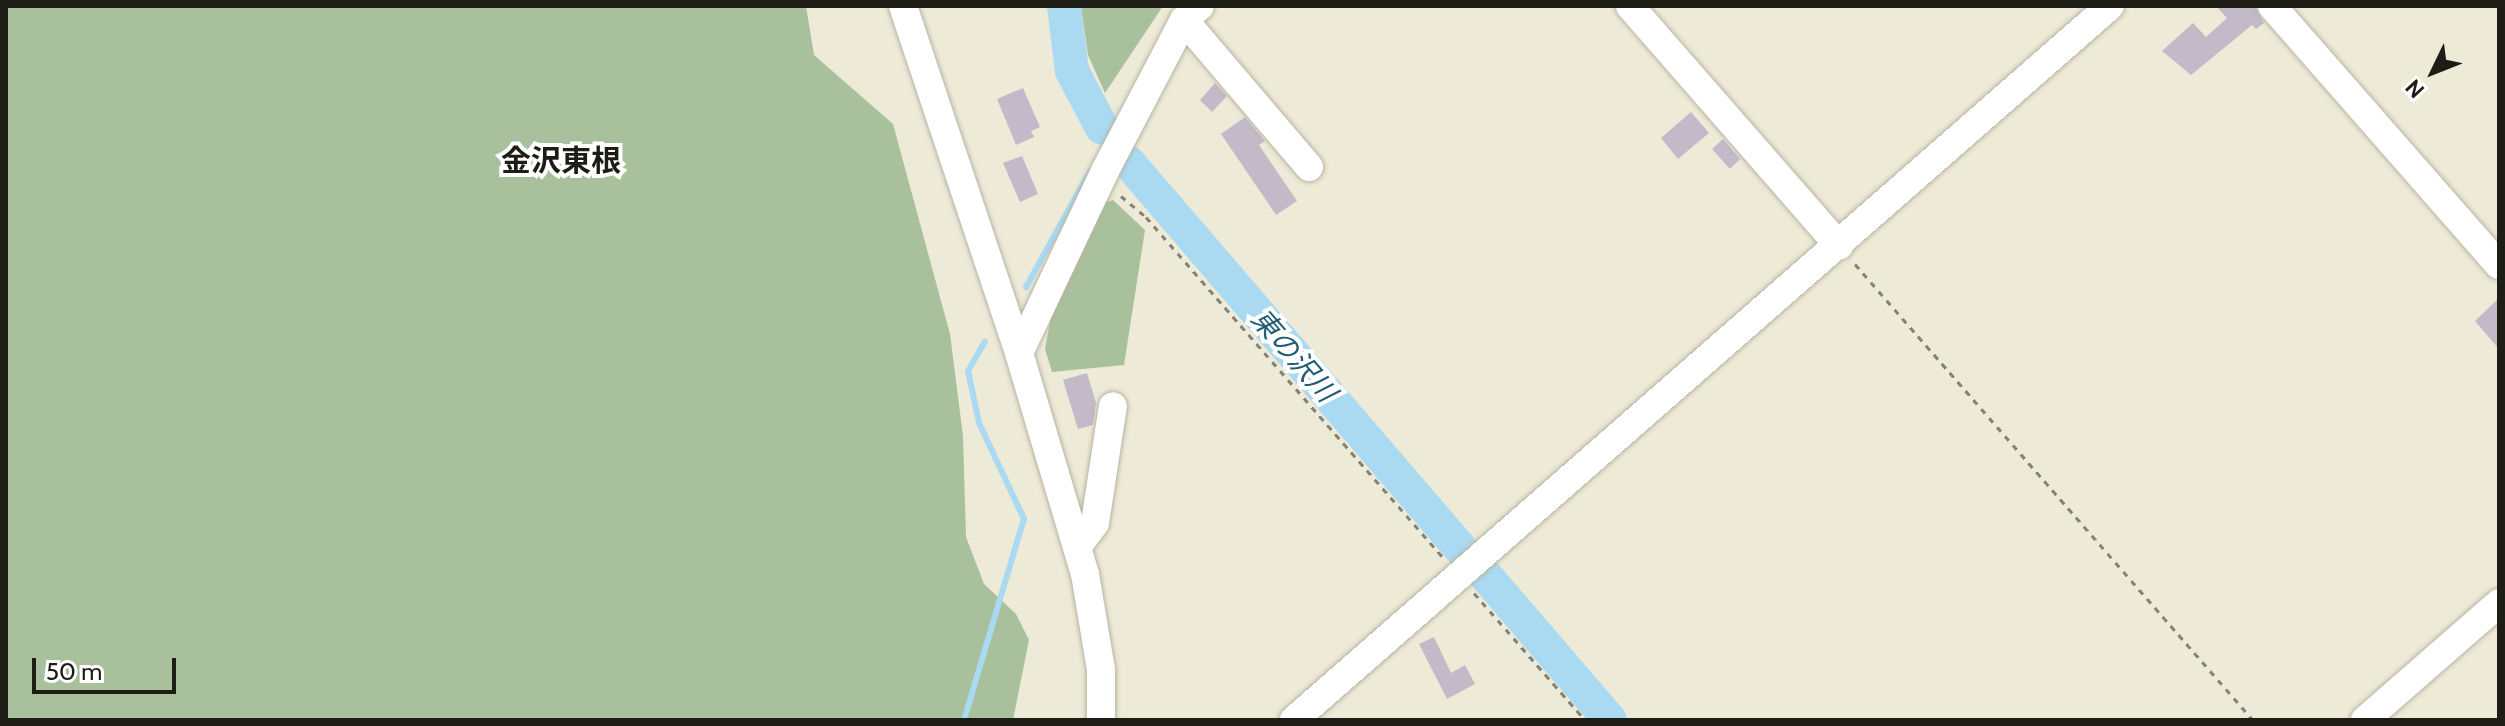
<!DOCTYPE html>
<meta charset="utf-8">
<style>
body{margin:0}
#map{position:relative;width:2505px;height:726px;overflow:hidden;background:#eeead8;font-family:Cabin,"Noto Sans JP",sans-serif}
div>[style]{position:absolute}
.green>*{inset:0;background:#a8c09b}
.stream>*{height:6px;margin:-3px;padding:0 3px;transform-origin:3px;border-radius:3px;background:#a9daf2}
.river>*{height:34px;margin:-17px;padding:0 17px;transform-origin:17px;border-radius:17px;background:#a9daf2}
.building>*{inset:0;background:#c2b9c9}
.path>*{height:3px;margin-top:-1.5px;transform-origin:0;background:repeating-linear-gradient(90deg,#858276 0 6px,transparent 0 12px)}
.roads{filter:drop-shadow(0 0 2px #b8b4a3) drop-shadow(0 0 2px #b8b4a3)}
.minor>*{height:28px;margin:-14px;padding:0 14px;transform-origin:14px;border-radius:14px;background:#fff}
span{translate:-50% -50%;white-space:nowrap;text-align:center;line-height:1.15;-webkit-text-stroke:8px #fff;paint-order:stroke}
.water-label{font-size:28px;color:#215c75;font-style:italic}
.quarter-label{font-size:30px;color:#1d1c15;font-weight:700}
.frame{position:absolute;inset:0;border:8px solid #1d1c15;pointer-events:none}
.north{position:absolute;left:2393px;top:32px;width:80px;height:80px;-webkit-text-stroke:6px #fff;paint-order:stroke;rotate:227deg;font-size:22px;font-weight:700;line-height:32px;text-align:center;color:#1d1c15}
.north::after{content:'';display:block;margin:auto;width:28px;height:36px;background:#1d1c15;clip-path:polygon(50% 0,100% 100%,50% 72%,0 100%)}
.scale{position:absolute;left:32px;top:658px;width:144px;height:36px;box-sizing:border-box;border:4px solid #1d1c15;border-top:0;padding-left:10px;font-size:24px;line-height:28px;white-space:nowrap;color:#1d1c15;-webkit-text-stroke:6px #fff;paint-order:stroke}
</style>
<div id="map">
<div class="green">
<div style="clip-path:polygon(6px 6px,806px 6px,814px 55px,893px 124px,950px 334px,963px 436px,966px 537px,984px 584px,1016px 614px,1029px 640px,1013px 720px,6px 720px)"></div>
<div style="clip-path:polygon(1081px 6px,1163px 6px,1105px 93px,1088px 55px)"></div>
<div style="clip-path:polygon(1113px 200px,1145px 230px,1124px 365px,1052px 372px,1045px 349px,1051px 317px,1104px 203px)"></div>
</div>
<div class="stream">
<div style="left:1026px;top:287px;width:132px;rotate:-61.1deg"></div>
<div style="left:964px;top:720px;width:210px;rotate:-73.4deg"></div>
<div style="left:1024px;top:519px;width:106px;rotate:-115.1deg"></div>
<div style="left:979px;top:423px;width:53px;rotate:-101.9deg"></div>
<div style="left:968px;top:371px;width:34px;rotate:-60deg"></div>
</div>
<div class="river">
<div style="left:1064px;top:6px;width:65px;rotate:83deg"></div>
<div style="left:1072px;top:71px;width:64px;rotate:62.2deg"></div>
<div style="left:1129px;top:163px;width:508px;rotate:49.31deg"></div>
<div style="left:1486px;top:576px;width:190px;rotate:49.3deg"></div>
</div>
<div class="building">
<div style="clip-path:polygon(2216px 6px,2255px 6px,2264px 23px,2256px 29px,2252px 25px,2191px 75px,2162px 51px,2193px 23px,2206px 37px,2227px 18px)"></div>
<div style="clip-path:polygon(1215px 83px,1227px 96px,1212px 112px,1200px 100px)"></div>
<div style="clip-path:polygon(1023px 88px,1040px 127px,1031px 131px,1034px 137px,1016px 145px,997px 99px)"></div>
<div style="clip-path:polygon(1691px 112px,1709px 133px,1678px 159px,1661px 138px)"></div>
<div style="clip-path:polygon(1245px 117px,1265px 141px,1259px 145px,1297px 201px,1276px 215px,1221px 134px)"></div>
<div style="clip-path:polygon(1723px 139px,1740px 159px,1730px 169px,1712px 149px)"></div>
<div style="clip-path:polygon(1022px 156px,1038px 194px,1020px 202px,1003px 163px)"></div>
<div style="clip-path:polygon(2499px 298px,2499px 349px,2475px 321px)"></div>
<div style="clip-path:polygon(1087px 373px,1096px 403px,1093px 425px,1078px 429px,1063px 380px)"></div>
<div style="clip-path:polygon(1434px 637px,1451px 673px,1465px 665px,1475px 684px,1447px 699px,1419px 644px)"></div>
</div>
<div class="path">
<div style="left:1121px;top:196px;width:33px;rotate:40deg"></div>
<div style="left:1146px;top:217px;width:451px;rotate:48.9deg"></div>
<div style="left:1855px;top:264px;width:605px;rotate:48.89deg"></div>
<div style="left:1474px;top:593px;width:169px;rotate:48.8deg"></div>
</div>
<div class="roads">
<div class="minor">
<div style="left:903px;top:6px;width:366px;rotate:71.5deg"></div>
<div style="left:1019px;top:353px;width:231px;rotate:73.4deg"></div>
<div style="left:1085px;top:574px;width:97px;rotate:80.5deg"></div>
<div style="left:1101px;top:670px;width:50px;rotate:90deg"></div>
<div style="left:1630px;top:6px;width:318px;rotate:48.9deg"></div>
<div style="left:2272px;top:6px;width:344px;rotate:48.8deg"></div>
<div style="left:1184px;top:20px;width:193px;rotate:49.6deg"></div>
<div style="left:1019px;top:353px;width:204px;rotate:-64.7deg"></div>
<div style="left:1106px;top:169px;width:168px;rotate:-62.4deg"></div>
<div style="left:1184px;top:20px;width:21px;rotate:-41deg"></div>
<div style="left:1077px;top:547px;width:30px;rotate:-53deg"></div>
<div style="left:1095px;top:523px;width:118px;rotate:-81.3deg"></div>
<div style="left:1294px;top:720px;width:1084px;rotate:-41.19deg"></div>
<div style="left:2365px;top:720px;width:178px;rotate:-41.1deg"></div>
</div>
</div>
<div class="water-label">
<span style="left:1294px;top:355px;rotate:49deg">東の沢川</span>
</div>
<div class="quarter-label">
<span style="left:561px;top:161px">金沢東根</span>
</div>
<div class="frame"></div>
<div class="north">N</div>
<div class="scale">50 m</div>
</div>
